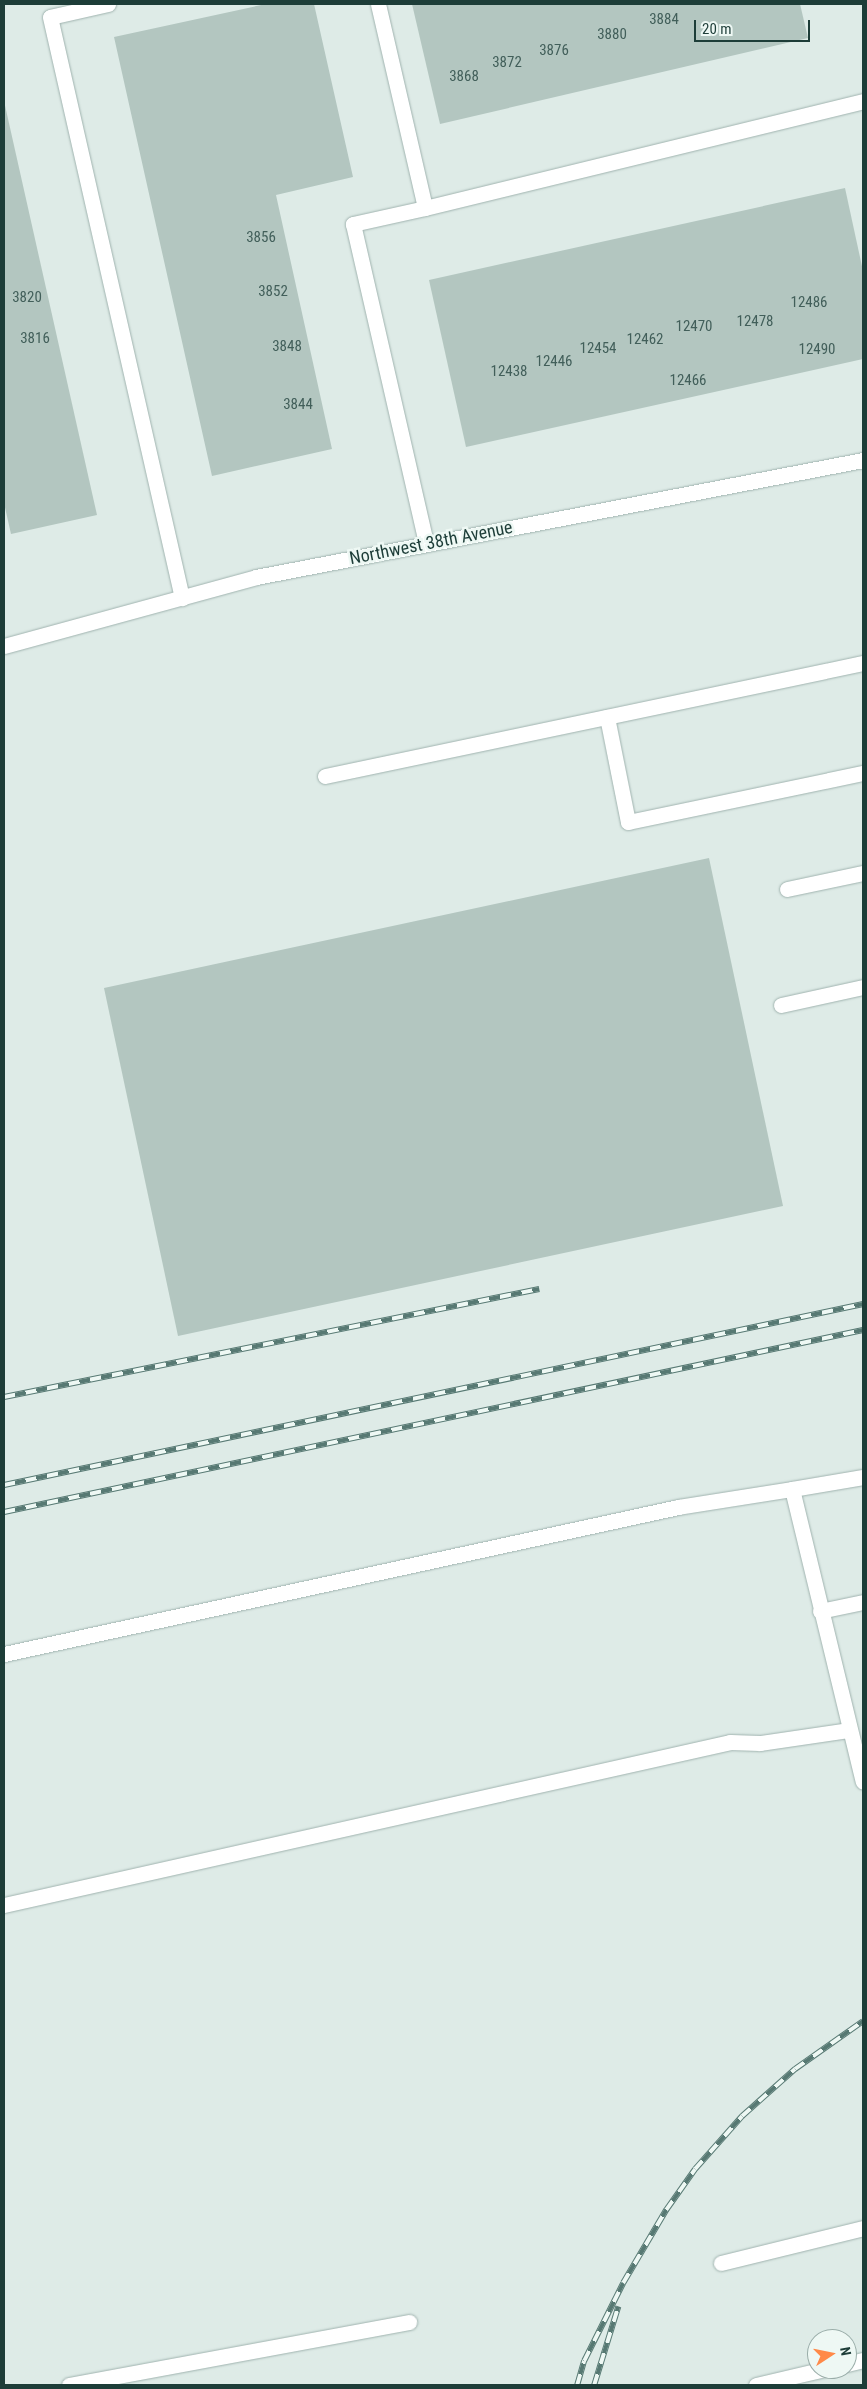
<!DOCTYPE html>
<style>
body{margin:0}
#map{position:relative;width:867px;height:2389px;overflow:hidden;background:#deebe7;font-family:"Roboto Condensed",sans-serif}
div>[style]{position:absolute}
.building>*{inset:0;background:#b3c6c0}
.roads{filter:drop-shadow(0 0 1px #a0b3af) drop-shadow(0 0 1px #a0b3af)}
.lane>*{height:15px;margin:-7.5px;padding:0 7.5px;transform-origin:7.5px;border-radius:7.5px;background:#fff}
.street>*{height:15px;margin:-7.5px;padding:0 7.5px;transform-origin:7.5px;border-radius:7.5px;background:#fff}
.rail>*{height:5.5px;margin-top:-2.75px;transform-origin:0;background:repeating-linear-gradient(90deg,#eef8f4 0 11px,#577973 0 22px);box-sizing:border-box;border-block:1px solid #577973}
span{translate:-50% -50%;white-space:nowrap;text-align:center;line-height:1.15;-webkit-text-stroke:5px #eef8f4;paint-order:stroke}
.number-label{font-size:15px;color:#425f5a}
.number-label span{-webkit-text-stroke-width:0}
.street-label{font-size:18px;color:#1d3d38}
.frame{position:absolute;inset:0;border:5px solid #1d3d38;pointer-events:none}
.north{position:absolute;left:807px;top:2329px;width:50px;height:50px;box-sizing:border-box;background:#eef8f4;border:1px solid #9aada9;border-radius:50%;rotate:79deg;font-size:14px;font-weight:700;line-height:20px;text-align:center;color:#1d3d38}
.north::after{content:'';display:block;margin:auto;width:18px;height:22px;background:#ff8948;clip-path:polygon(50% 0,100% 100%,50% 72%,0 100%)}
.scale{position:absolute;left:694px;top:20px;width:116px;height:22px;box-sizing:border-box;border:2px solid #1d3d38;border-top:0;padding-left:6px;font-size:15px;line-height:18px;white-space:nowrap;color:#1d3d38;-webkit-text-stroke:4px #eef8f4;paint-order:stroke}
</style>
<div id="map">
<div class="building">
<div style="clip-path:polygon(266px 4px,314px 4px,353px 177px,276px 195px,332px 449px,212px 476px,114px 37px)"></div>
<div style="clip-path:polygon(412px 4px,800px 4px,808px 38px,440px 124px)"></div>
<div style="clip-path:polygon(4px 101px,97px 515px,11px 534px,4px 503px)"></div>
<div style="clip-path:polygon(845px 188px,863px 271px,863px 359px,466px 447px,429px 280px)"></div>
<div style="clip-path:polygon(709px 858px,783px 1206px,178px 1336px,104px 988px)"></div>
</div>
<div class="roads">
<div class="lane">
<div style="left:108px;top:4px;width:59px;rotate:167.4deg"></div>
<div style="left:50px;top:17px;width:596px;rotate:77.2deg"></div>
<div style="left:378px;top:4px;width:209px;rotate:77deg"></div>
<div style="left:425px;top:208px;width:74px;rotate:167.5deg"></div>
<div style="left:353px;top:224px;width:328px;rotate:77.1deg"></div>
<div style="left:425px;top:208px;width:451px;rotate:-13.7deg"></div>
<div style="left:607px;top:717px;width:107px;rotate:78.7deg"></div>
<div style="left:628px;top:822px;width:240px;rotate:-11.8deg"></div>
<div style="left:325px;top:776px;width:550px;rotate:-11.86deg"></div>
<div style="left:787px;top:889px;width:78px;rotate:-11.9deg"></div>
<div style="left:781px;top:1005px;width:84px;rotate:-12.4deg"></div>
<div style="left:863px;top:1477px;width:72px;rotate:170.4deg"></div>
<div style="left:792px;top:1489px;width:301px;rotate:76.4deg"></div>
<div style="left:820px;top:1611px;width:44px;rotate:-11.8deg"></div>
<div style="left:4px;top:1654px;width:690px;rotate:-12.3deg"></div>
<div style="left:678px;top:1507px;width:115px;rotate:-9deg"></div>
<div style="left:4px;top:1905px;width:744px;rotate:-12.65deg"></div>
<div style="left:730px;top:1742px;width:30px;rotate:2deg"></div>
<div style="left:760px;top:1743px;width:90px;rotate:-8.3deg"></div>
<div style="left:721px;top:2263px;width:146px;rotate:-13.8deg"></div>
<div style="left:847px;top:2364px;width:16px;rotate:-14deg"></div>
<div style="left:69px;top:2385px;width:346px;rotate:-10.5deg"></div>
<div style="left:756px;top:2385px;width:71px;rotate:-13.1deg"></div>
</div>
<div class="street">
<div style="left:4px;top:646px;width:261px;rotate:-15.3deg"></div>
<div style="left:256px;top:577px;width:618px;rotate:-10.91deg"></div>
</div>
</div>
<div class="rail">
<div style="left:4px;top:1397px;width:546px;rotate:-11.41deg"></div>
<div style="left:4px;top:1485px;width:878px;rotate:-11.9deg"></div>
<div style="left:4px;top:1512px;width:878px;rotate:-11.96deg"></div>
<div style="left:577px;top:2385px;width:25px;rotate:-74deg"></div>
<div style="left:584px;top:2361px;width:87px;rotate:-63.4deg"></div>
<div style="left:623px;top:2283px;width:85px;rotate:-59.5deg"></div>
<div style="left:666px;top:2210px;width:50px;rotate:-54.7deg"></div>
<div style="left:695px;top:2169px;width:71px;rotate:-48.4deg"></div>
<div style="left:742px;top:2116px;width:71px;rotate:-41.6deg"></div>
<div style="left:795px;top:2069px;width:83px;rotate:-35.2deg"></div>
<div style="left:594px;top:2385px;width:82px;rotate:-72.9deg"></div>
</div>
<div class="number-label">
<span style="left:664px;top:20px">3884</span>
<span style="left:612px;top:35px">3880</span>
<span style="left:554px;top:51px">3876</span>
<span style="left:507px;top:63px">3872</span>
<span style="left:464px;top:77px">3868</span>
<span style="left:261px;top:238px">3856</span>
<span style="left:273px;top:292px">3852</span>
<span style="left:27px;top:298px">3820</span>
<span style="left:809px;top:303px">12486</span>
<span style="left:755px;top:322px">12478</span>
<span style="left:694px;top:327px">12470</span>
<span style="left:35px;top:339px">3816</span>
<span style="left:645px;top:340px">12462</span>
<span style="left:287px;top:347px">3848</span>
<span style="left:598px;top:349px">12454</span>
<span style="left:817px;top:350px">12490</span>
<span style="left:554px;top:362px">12446</span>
<span style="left:509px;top:372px">12438</span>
<span style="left:688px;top:381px">12466</span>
<span style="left:298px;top:405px">3844</span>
</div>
<div class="street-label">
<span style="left:431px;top:543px;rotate:-11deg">Northwest 38th Avenue</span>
</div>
<div class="frame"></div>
<div class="north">N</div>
<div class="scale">20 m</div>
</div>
